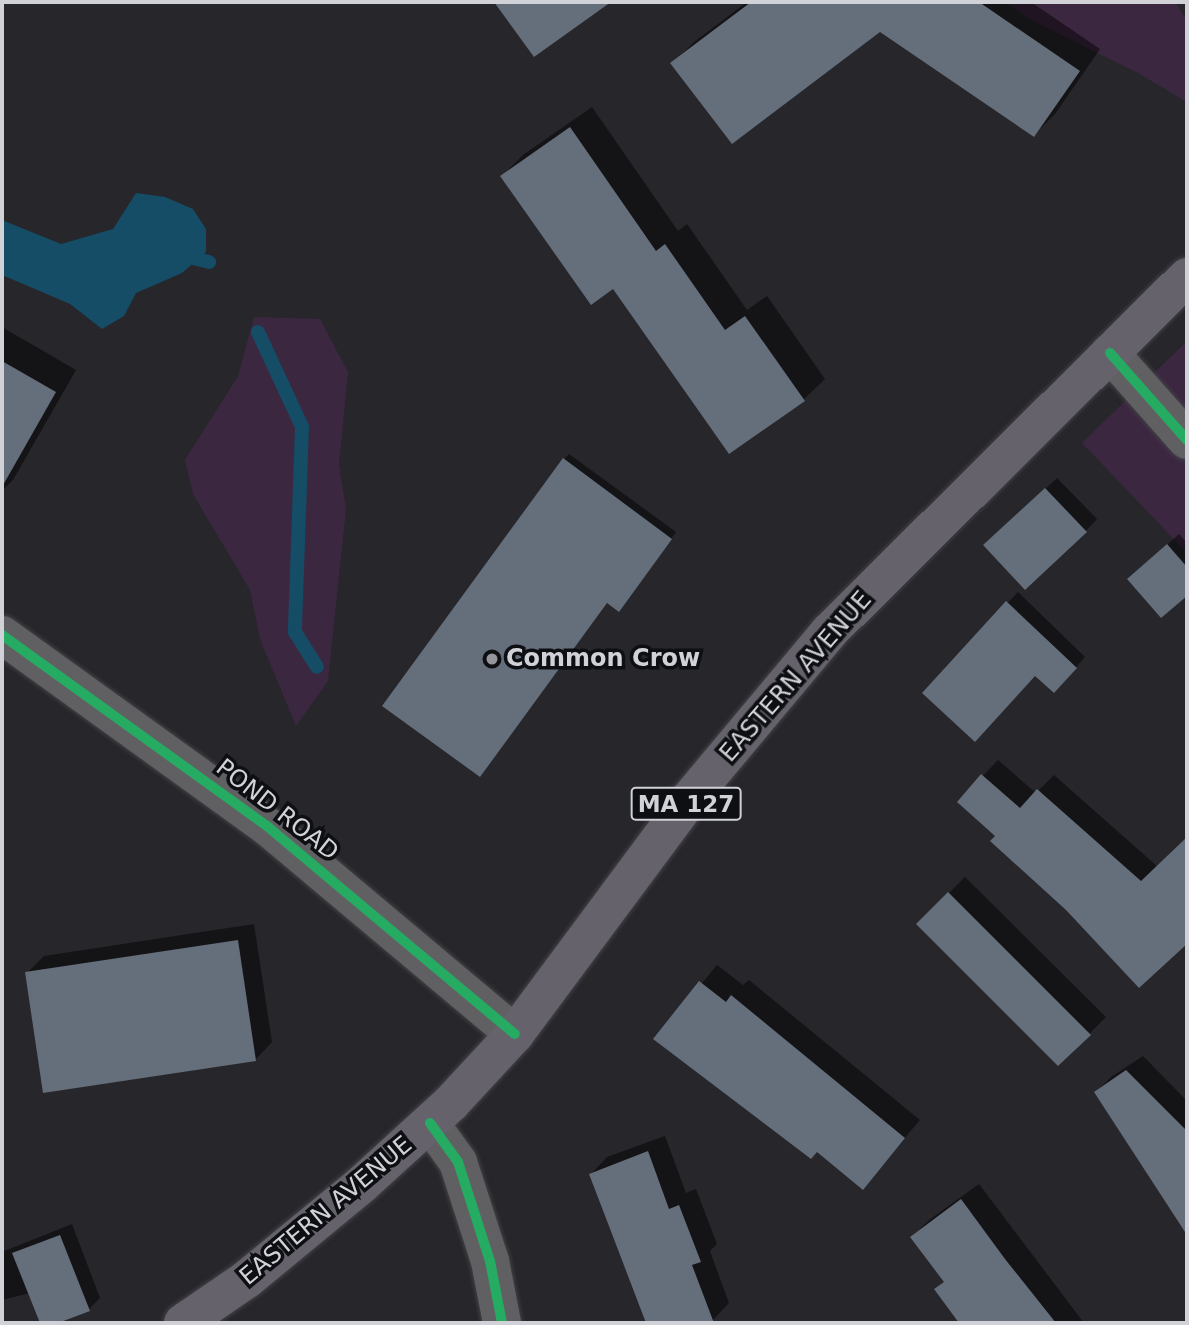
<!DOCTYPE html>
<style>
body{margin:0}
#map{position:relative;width:1189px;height:1325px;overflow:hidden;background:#26262b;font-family:"DejaVu Sans",sans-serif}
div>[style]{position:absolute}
.green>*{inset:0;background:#3c2741}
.water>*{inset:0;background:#154c66}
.shadow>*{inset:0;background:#0007}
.stream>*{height:14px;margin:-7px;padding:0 7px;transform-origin:7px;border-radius:7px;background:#154c66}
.building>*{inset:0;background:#656e7b}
.roads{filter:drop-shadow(0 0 2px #424246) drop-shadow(0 0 2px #424246)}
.street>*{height:38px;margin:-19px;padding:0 19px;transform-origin:19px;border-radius:19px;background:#606063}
.primary>*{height:38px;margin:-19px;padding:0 19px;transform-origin:19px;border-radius:19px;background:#65626c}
.cycleway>*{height:10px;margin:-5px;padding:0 5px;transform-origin:5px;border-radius:5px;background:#26ab63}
.dots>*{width:19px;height:19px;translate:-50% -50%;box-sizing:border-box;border:4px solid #0e0f12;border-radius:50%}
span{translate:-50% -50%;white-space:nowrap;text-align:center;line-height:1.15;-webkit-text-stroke:7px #0e0f12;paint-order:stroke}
.shield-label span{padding:2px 5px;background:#0e0f12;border:2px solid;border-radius:5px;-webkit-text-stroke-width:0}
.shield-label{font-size:23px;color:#d1d2d8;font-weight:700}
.poi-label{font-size:24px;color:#d1d2d8;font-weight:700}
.left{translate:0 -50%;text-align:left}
.street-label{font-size:24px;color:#d1d2d8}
.frame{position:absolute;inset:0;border:4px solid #d1d2d8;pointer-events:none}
</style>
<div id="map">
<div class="green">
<div style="clip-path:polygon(1005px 2px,1175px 2px,1187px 21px,1187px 102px,1138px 73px,1033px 21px)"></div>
<div style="clip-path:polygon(254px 317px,320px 319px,348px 372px,339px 465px,346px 509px,328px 681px,296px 726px,260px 639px,250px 590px,193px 494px,185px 460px,238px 376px)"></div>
<div style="clip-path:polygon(1187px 341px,1187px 553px,1082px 443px)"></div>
</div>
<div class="water">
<div style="clip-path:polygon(136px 193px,165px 197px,193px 209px,206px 229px,206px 252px,182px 273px,136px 293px,124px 316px,102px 329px,70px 304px,2px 275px,2px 220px,61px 244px,113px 229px)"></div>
</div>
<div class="shadow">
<div style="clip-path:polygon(496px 2px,608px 2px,535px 55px)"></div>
<div style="clip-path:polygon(747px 2px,1031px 2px,1100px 49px,1055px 114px,1034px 135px,880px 29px,673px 63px,694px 42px)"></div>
<div style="clip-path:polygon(592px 107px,678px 231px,687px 224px,747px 310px,767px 296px,825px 379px,803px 400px,614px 287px,502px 176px,523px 155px)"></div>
<div style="clip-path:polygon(2px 327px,76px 370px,13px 480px,2px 491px)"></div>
<div style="clip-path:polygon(569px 454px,676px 532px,624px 604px,608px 601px,564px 459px)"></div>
<div style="clip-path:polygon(1057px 478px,1097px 519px,1086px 531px,997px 534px)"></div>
<div style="clip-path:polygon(1179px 534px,1187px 543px,1187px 593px,1161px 616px,1141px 568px)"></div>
<div style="clip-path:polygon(1018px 592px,1085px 657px,1064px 681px,1035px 674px,924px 693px)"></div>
<div style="clip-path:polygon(998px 760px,1036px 793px,1054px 775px,1158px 867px,1187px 839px,1187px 942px,1139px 986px,997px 836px,983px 776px)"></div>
<div style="clip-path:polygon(965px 877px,1106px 1017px,1089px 1034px,918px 924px)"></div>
<div style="clip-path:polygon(254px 924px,272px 1042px,256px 1059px,27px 973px,44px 956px)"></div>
<div style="clip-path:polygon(717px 965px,743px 985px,749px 980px,920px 1120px,863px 1187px,817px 1151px,656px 1039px)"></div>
<div style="clip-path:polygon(1143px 1056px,1187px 1101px,1187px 1232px,1096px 1092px,1111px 1077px)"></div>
<div style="clip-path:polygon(665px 1136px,686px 1193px,696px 1189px,717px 1244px,710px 1251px,729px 1303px,713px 1320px,705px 1323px,648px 1323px,591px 1174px,607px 1157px)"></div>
<div style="clip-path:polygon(979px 1184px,1084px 1323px,961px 1323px,936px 1290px,945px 1281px,912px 1237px,929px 1220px)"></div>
<div style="clip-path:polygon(72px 1224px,100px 1298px,89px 1309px,53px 1323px,41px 1323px,30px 1293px,2px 1300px,2px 1252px)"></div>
</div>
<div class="stream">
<div style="left:181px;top:255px;width:29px;rotate:14deg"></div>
<div style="left:258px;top:332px;width:105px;rotate:65.1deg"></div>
<div style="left:302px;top:427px;width:205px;rotate:92deg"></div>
<div style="left:295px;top:632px;width:41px;rotate:57.8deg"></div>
</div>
<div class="building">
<div style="clip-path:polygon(494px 2px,611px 2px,534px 57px)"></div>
<div style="clip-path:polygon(751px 2px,979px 2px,1080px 71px,1034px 137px,880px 32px,732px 144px,670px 63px)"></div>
<div style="clip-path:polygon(570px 127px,656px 251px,665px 244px,725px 330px,745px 316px,805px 401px,729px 454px,613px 289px,591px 305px,500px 176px)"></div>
<div style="clip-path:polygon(2px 361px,56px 392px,2px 487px)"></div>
<div style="clip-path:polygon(563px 458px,672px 539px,619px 612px,607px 603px,480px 777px,382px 706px)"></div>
<div style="clip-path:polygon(1045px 488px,1087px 532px,1025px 590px,983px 545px)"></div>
<div style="clip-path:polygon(1167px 544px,1187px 567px,1187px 596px,1161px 618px,1127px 579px)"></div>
<div style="clip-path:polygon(1006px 601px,1077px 668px,1054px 693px,1035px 676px,975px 742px,922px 693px)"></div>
<div style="clip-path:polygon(981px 774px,1020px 808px,1037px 789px,1141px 881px,1187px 837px,1187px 944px,1139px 988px,1066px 910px,990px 841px,995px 836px,957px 802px)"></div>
<div style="clip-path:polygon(948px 892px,1091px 1035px,1058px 1066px,916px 924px)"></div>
<div style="clip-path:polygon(238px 940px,256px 1061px,43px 1093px,25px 972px)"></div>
<div style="clip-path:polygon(699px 981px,726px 1002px,731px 995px,905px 1138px,863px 1190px,817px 1152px,811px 1159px,653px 1039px)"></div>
<div style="clip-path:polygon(1126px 1070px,1187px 1131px,1187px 1235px,1094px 1092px)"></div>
<div style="clip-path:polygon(648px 1151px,669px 1209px,679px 1205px,701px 1262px,692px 1265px,714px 1323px,646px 1323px,612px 1234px,589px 1174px)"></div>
<div style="clip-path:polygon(961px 1199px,1005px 1259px,1056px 1323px,959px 1323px,934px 1289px,944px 1282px,910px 1237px)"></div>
<div style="clip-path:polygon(60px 1235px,90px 1311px,58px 1323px,40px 1323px,12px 1253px)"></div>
</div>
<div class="roads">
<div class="street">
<div style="left:1110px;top:353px;width:116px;rotate:48.5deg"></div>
<div style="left:2px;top:635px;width:328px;rotate:35.8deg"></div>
<div style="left:268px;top:827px;width:322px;rotate:40deg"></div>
<div style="left:430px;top:1123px;width:48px;rotate:54.3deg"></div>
<div style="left:458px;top:1162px;width:104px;rotate:72.1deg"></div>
<div style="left:490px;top:1261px;width:63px;rotate:79deg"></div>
</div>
<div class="primary">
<div style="left:183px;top:1323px;width:78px;rotate:-34.5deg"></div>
<div style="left:247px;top:1279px;width:148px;rotate:-39.5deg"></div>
<div style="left:361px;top:1185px;width:122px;rotate:-42.3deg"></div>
<div style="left:451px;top:1103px;width:94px;rotate:-47.2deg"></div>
<div style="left:515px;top:1034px;width:289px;rotate:-53.4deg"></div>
<div style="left:687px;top:802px;width:222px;rotate:-50.1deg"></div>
<div style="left:829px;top:632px;width:504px;rotate:-44.76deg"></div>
</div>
</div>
<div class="cycleway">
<div style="left:1110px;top:353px;width:116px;rotate:48.5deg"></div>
<div style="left:2px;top:635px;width:328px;rotate:35.8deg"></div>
<div style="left:268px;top:827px;width:322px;rotate:40deg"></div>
<div style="left:430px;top:1123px;width:48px;rotate:54.3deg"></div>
<div style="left:458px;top:1162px;width:104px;rotate:72.1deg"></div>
<div style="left:490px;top:1261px;width:63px;rotate:79deg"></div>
</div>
<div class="dots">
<div style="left:492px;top:659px;background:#95969b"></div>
</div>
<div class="shield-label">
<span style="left:686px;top:804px">MA 127</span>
</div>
<div class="poi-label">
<span class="left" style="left:506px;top:659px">Common Crow</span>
</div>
<div class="street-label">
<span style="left:796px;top:677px;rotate:-49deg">EASTERN AVENUE</span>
<span style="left:277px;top:810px;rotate:38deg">POND ROAD</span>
<span style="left:326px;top:1211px;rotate:-40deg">EASTERN AVENUE</span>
</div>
<div class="frame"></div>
</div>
